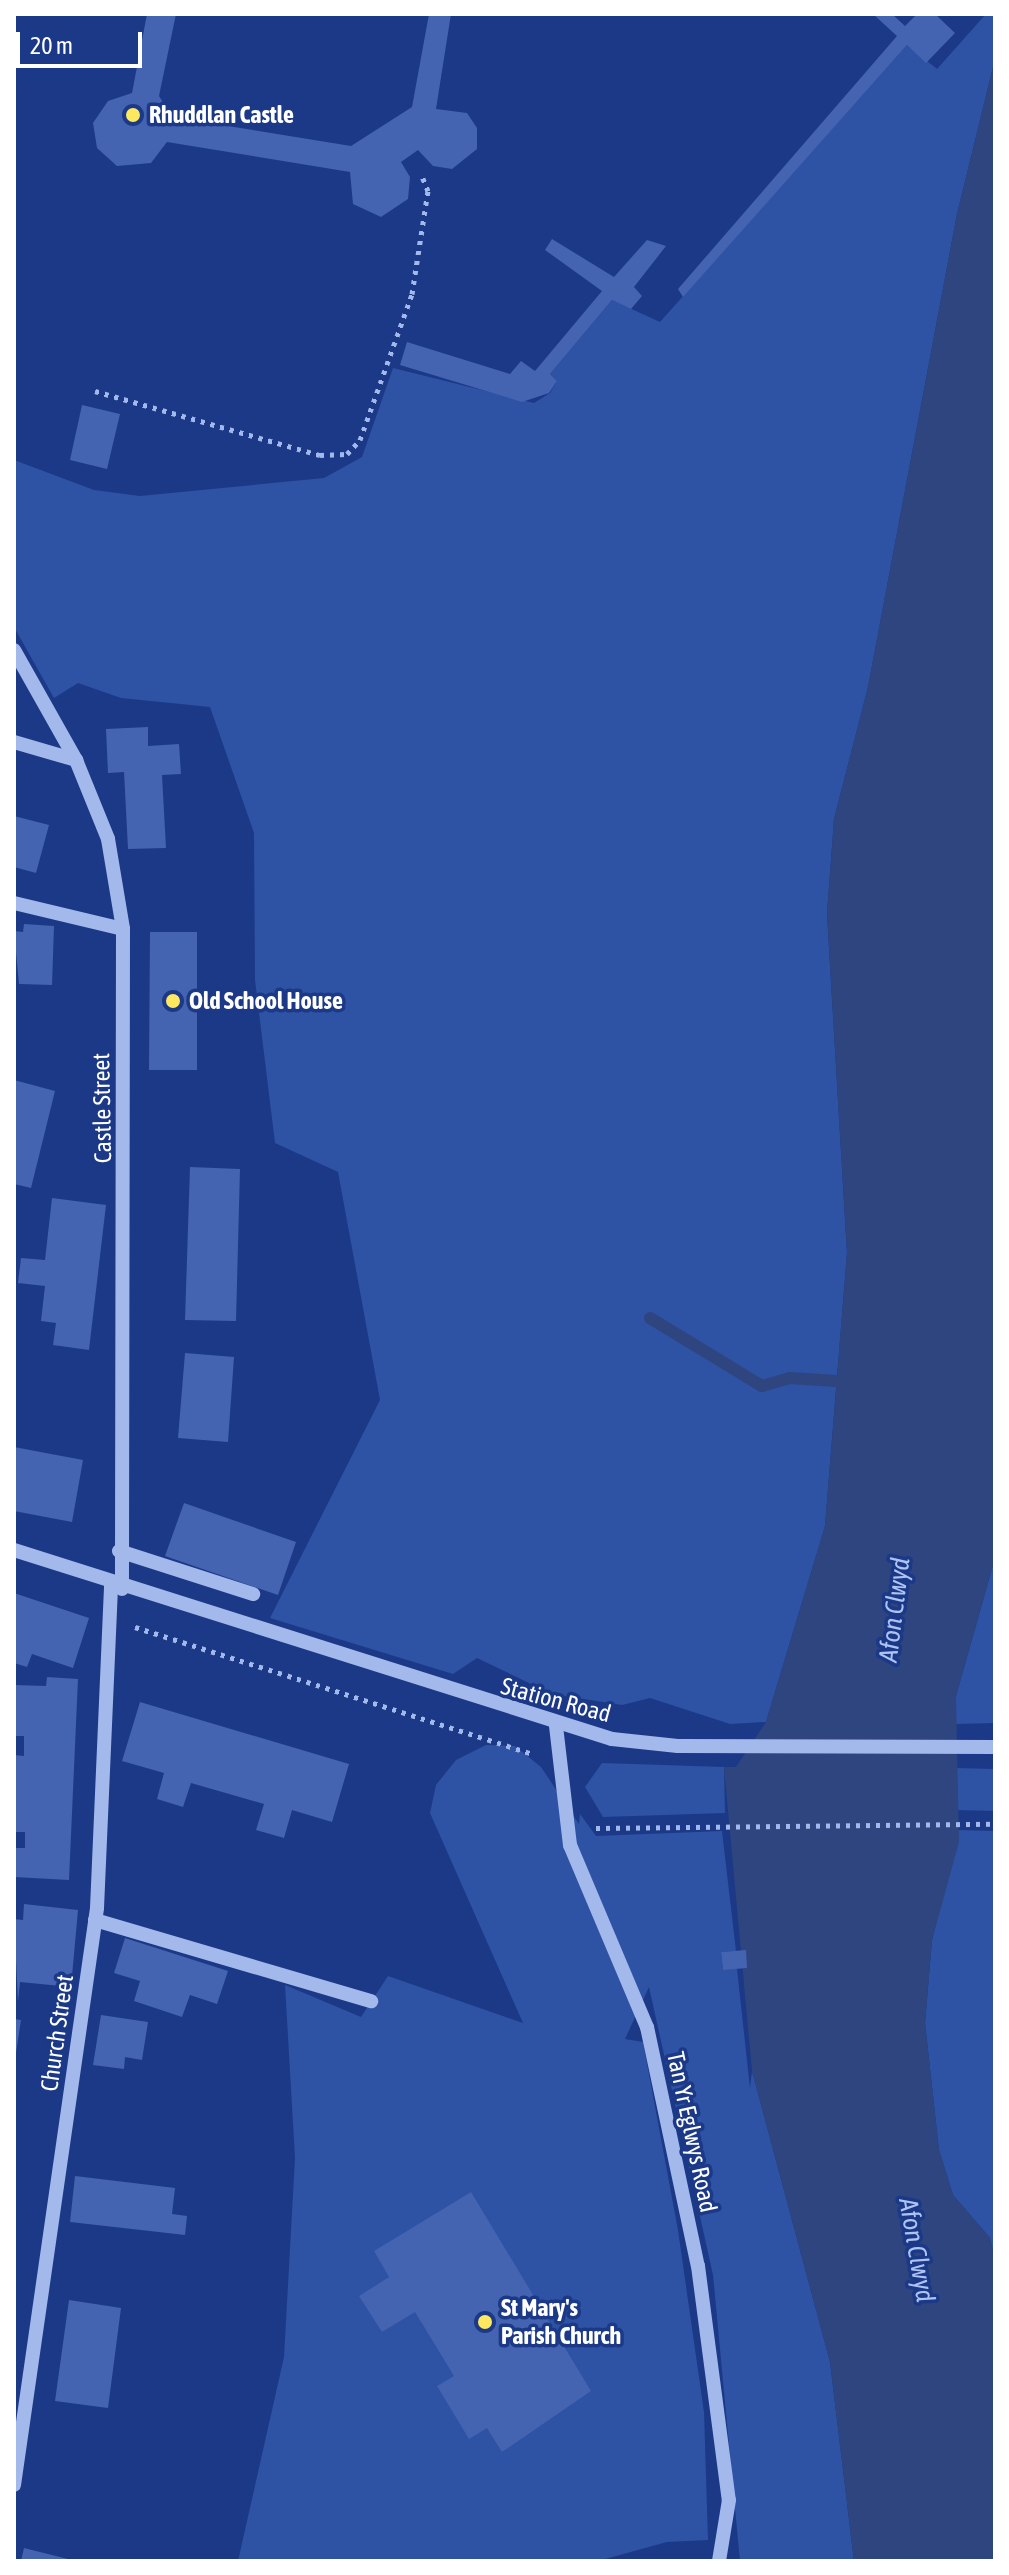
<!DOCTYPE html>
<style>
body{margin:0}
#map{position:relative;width:1009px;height:2575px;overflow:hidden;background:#1b3987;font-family:"Asap Condensed",sans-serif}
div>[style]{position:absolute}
.green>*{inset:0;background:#2e52a4}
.water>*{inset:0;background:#2e457f}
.stream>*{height:12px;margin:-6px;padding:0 6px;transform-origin:6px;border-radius:6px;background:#2e457f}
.building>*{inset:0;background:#4463b0}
.path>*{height:5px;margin-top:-2.5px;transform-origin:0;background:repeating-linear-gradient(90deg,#a3b9ec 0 4px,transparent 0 10px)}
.minor>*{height:14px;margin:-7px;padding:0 7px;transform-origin:7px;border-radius:7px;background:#a3b9ec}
.dots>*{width:22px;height:22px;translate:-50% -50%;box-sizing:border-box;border:4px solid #1b3987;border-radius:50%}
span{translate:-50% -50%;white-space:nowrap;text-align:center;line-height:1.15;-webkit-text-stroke:7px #1b3987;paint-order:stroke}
.poi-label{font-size:24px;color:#fff;font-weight:700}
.left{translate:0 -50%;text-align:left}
.street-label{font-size:24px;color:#fff}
.water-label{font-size:26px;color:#afc3f3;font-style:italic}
.frame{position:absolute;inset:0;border:16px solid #fff;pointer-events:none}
.scale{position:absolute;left:16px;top:32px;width:126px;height:36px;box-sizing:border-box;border:4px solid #fff;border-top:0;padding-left:10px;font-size:24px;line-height:28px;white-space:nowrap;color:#fff;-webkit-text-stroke:6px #1b3987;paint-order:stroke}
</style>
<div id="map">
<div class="green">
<div style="clip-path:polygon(986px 14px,995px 14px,995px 59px,957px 214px,868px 687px,834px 819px,827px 914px,847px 1253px,825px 1526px,766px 1722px,730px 1724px,650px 1698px,622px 1705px,552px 1694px,477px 1658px,453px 1674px,270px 1618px,380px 1400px,338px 1172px,275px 1143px,255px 980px,254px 833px,210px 707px,121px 698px,78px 683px,54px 698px,14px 627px,14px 460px,94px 490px,140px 496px,324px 478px,362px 457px,393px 368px,534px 403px,550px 393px,557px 381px,550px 374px,612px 300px,660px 322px,907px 45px,937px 69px)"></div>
<div style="clip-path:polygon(995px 1558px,995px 1723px,956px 1724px,956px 1696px)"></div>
<div style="clip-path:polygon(486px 1745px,515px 1746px,541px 1767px,579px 1824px,580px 1814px,596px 1836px,722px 1831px,736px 1951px,721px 1952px,723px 1969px,737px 1969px,750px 2088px,752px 2071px,830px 2362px,854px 2561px,740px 2561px,713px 2275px,649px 1987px,625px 2039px,643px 2042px,678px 2230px,704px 2412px,708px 2540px,667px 2542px,598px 2561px,238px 2561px,284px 2357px,295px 2158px,285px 1985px,361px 2017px,388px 1976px,523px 2023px,430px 1813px,436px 1785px,456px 1760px)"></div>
<div style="clip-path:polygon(602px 1763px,724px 1767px,725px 1813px,603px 1817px,585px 1787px)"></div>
<div style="clip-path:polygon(954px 1768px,995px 1769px,995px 1811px,956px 1810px)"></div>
<div style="clip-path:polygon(958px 1830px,995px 1831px,995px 2259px,990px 2238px,953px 2195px,939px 2150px,925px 2023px,932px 1940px)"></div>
</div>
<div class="water">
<div style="clip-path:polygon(995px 59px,995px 1558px,956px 1696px,959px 1842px,932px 1940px,925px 2023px,939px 2150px,953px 2195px,990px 2238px,995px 2259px,995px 2561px,854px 2561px,830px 2362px,752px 2071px,724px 1767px,736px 1767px,766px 1722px,825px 1526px,847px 1253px,827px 914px,834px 819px,868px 687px,957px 214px)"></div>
</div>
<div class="stream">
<div style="left:650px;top:1318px;width:131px;rotate:31.3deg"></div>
<div style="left:762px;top:1386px;width:29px;rotate:-16deg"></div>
<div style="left:790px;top:1378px;width:46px;rotate:3.7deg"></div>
</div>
<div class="building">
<div style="clip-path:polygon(147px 14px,176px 14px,159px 96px,172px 117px,351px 146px,412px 107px,429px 14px,451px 14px,436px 109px,467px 113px,477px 128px,477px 149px,452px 169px,433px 166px,418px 150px,401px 162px,410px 177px,408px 199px,381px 217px,353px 204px,350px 172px,167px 142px,151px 163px,117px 166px,97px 148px,93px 123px,108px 101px,132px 93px)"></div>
<div style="clip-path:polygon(873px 14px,892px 14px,905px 26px,917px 14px,935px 14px,955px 33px,926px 63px,907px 45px,683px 297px,678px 289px,897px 36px)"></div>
<div style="clip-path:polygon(552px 239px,614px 277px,647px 240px,666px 246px,634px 287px,642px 296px,631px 309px,612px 300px,550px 374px,557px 381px,549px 393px,522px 402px,400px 365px,407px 342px,510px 374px,521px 361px,535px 371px,602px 291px,545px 250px)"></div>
<div style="clip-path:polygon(82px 405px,120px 414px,107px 469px,70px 460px)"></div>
<div style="clip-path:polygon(148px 727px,148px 746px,179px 744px,181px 774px,162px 775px,166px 848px,128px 849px,124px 772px,108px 773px,106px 729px)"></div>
<div style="clip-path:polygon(14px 816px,49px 825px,36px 873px,14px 867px)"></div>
<div style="clip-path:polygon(24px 924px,54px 926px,52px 985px,19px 984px,14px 931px,23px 932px)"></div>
<div style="clip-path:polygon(150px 932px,197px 932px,197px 1070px,149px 1070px)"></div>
<div style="clip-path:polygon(14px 1080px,55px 1091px,31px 1188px,14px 1184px)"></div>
<div style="clip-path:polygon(190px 1167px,240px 1169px,236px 1321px,185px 1320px)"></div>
<div style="clip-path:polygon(52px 1198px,106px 1205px,89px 1350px,53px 1345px,56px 1323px,41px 1321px,45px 1286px,18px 1283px,21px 1258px,45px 1260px)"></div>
<div style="clip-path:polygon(185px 1353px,234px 1357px,228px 1442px,178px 1438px)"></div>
<div style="clip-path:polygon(14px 1447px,83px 1460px,72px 1522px,14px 1511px)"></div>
<div style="clip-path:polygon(184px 1503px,296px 1542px,278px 1595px,165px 1556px)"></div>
<div style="clip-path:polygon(14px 1593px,89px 1618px,73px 1668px,32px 1654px,27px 1667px,14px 1663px)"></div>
<div style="clip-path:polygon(47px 1677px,78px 1679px,69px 1880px,14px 1877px,14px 1848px,25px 1848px,25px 1832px,14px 1832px,14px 1755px,24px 1756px,24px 1736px,16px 1736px,14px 1685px,46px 1686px)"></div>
<div style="clip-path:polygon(140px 1702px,349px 1764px,332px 1822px,292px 1810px,284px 1838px,256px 1830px,264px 1804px,191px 1783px,183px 1807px,157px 1799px,164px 1773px,122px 1761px)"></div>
<div style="clip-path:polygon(24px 1904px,78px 1910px,71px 1987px,20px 1982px,18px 2002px,14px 1919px,23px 1920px)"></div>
<div style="clip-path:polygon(125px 1938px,228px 1971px,217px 2004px,190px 1995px,182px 2017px,134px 2001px,140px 1981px,114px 1973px)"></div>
<div style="clip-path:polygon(746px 1950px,747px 1968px,723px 1970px,721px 1952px)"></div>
<div style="clip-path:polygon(101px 2015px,148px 2022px,142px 2060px,125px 2057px,124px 2069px,93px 2065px)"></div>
<div style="clip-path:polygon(14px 2019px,21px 2020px,16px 2053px,14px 2053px)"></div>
<div style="clip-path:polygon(75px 2176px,175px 2188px,172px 2214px,187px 2216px,185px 2235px,70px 2222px)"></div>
<div style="clip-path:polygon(471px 2192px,591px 2391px,502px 2452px,487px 2428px,469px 2439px,437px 2386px,454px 2376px,415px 2312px,382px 2332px,359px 2296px,389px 2277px,374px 2251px)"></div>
<div style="clip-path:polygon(69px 2300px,121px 2308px,108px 2408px,55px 2401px)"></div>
<div style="clip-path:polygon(24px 2548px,72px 2560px,72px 2561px,21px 2561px)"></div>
</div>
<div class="path">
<div style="left:95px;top:391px;width:234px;rotate:15.9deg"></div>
<div style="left:320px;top:455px;width:27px;rotate:-2deg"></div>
<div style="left:347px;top:454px;width:19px;rotate:-47deg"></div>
<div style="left:360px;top:440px;width:155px;rotate:-70.4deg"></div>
<div style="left:412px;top:294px;width:104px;rotate:-81.2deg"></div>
<div style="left:428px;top:191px;width:18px;rotate:-112deg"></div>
<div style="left:135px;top:1627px;width:418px;rotate:17.7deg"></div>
<div style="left:596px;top:1828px;width:399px;rotate:-0.6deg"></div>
</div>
<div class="minor">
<div style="left:14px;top:650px;width:126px;rotate:60.6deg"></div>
<div style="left:76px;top:760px;width:85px;rotate:67.9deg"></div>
<div style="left:108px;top:839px;width:91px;rotate:80.5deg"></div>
<div style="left:123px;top:929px;width:660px;rotate:90.09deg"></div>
<div style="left:14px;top:742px;width:65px;rotate:16.2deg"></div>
<div style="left:14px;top:903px;width:112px;rotate:13.4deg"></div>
<div style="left:14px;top:1550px;width:627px;rotate:17.54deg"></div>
<div style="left:612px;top:1739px;width:66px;rotate:6.1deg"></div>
<div style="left:678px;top:1746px;width:317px;rotate:0.2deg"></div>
<div style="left:119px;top:1551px;width:141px;rotate:17.8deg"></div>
<div style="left:556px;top:1726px;width:120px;rotate:83.3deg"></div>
<div style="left:570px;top:1845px;width:198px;rotate:67.1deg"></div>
<div style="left:647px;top:2027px;width:244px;rotate:78deg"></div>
<div style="left:698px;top:2266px;width:236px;rotate:82.5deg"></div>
<div style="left:729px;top:2500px;width:62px;rotate:99.3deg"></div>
<div style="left:95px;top:1920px;width:288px;rotate:16.4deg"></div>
<div style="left:14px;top:2485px;width:583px;rotate:-81.81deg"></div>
<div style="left:97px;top:1908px;width:324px;rotate:-87.5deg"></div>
</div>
<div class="dots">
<div style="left:133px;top:115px;background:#fde860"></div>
<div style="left:173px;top:1001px;background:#fde860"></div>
<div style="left:485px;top:2322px;background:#fde860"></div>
</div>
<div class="poi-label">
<span class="left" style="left:149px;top:115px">Rhuddlan Castle</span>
<span class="left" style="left:189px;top:1001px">Old School House</span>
<span class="left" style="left:501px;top:2322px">St Mary's<br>Parish Church</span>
</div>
<div class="street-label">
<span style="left:102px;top:1108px;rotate:-91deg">Castle Street</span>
<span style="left:556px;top:1700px;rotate:15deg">Station Road</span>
<span style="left:57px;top:2033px;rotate:-82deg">Church Street</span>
<span style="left:692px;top:2132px;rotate:78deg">Tan Yr Eglwys Road</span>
</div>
<div class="water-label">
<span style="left:895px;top:1610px;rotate:-83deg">Afon Clwyd</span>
<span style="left:916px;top:2250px;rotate:80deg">Afon Clwyd</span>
</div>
<div class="frame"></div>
<div class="scale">20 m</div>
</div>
